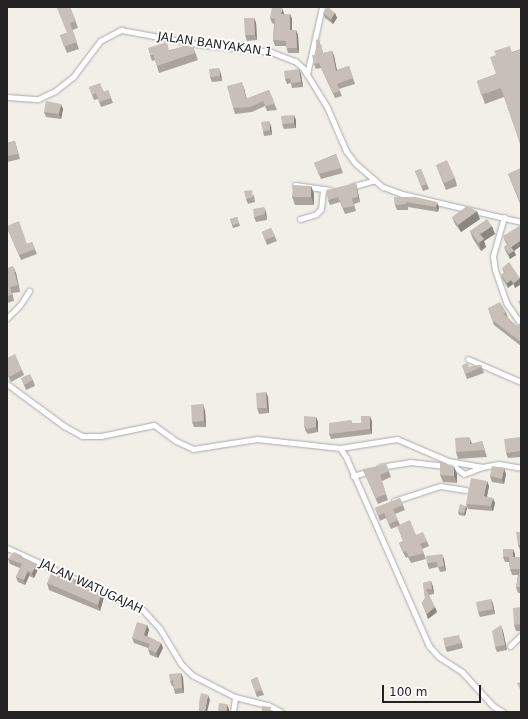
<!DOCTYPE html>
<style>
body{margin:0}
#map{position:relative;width:528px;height:719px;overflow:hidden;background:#f2efe9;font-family:"DejaVu Sans",sans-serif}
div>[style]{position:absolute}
.roads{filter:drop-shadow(0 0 1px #a9a9a9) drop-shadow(0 0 1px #a9a9a9)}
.street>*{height:5px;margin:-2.5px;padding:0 2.5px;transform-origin:2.5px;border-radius:2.5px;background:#fff}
.wall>*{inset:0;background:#aba49e}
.shaded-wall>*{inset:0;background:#8b8681}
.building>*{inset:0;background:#c7bfb8}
span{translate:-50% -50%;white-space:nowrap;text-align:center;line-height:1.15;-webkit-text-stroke:3.5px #fff;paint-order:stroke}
.street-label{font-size:12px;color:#222}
.frame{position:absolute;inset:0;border:8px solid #222;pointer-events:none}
.scale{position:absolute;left:382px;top:685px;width:99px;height:18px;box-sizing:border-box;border:2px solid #222;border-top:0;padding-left:5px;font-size:12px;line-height:14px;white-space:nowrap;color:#222;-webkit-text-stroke:3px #fff;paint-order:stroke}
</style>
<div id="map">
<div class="roads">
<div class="street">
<div style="left:307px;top:74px;width:69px;rotate:-77.4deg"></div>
<div style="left:7px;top:97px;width:31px;rotate:4deg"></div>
<div style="left:38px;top:99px;width:19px;rotate:-25deg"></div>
<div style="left:55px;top:91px;width:23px;rotate:-38deg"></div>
<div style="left:73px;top:77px;width:45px;rotate:-53.1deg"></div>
<div style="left:100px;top:41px;width:24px;rotate:-28deg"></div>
<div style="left:121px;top:30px;width:77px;rotate:10.4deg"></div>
<div style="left:197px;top:44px;width:74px;rotate:6.2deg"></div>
<div style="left:271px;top:52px;width:26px;rotate:21deg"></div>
<div style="left:295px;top:61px;width:11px;rotate:41deg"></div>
<div style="left:303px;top:68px;width:46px;rotate:58.4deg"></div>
<div style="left:327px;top:107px;width:48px;rotate:66.6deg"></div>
<div style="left:346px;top:151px;width:15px;rotate:53deg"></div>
<div style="left:355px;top:163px;width:37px;rotate:41deg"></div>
<div style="left:383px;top:187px;width:20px;rotate:20deg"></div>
<div style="left:402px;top:194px;width:122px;rotate:13.2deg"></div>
<div style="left:295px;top:185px;width:36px;rotate:8deg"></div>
<div style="left:351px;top:187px;width:25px;rotate:-16deg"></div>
<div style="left:504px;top:217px;width:41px;rotate:105.8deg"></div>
<div style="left:493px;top:256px;width:14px;rotate:82deg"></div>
<div style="left:495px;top:270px;width:36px;rotate:71deg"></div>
<div style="left:507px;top:304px;width:24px;rotate:55deg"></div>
<div style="left:300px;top:219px;width:17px;rotate:-17deg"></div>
<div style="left:316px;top:214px;width:7px;rotate:-45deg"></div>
<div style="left:321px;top:209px;width:19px;rotate:-84deg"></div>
<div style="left:7px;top:318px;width:18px;rotate:-45deg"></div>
<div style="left:20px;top:305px;width:17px;rotate:-57deg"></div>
<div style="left:468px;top:359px;width:58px;rotate:23.5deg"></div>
<div style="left:7px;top:384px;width:71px;rotate:36.4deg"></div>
<div style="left:64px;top:426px;width:21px;rotate:29deg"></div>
<div style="left:82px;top:436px;width:19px"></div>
<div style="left:101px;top:436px;width:54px;rotate:-11.7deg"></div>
<div style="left:154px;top:425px;width:27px;rotate:36deg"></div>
<div style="left:176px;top:441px;width:19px;rotate:25deg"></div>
<div style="left:193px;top:449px;width:65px;rotate:-8.9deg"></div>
<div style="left:257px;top:439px;width:83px;rotate:6.2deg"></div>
<div style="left:340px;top:448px;width:11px;rotate:56deg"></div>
<div style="left:346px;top:457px;width:206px;rotate:66.3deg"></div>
<div style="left:429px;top:646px;width:15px;rotate:48deg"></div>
<div style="left:439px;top:657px;width:27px;rotate:33deg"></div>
<div style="left:462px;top:672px;width:46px;rotate:47.6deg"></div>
<div style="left:493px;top:706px;width:12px;rotate:31deg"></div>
<div style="left:340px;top:448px;width:58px;rotate:-9deg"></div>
<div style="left:397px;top:439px;width:56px;rotate:23.3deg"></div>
<div style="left:448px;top:461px;width:35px;rotate:10deg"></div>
<div style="left:482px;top:467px;width:17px;rotate:-10deg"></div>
<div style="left:499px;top:464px;width:22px;rotate:10deg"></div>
<div style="left:380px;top:467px;width:30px;rotate:-9deg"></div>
<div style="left:410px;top:462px;width:45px;rotate:6.3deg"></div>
<div style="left:455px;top:467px;width:11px;rotate:38deg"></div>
<div style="left:464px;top:474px;width:19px;rotate:-21deg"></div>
<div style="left:353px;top:476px;width:17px;rotate:-17deg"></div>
<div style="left:394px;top:501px;width:48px;rotate:-18.1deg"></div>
<div style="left:440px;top:486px;width:26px;rotate:9deg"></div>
<div style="left:7px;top:548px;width:149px;rotate:24.5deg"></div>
<div style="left:143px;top:610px;width:25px;rotate:48deg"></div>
<div style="left:160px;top:629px;width:41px;rotate:59deg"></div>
<div style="left:181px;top:664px;width:16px;rotate:45deg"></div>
<div style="left:192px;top:675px;width:48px;rotate:27.1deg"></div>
<div style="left:235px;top:697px;width:34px;rotate:14deg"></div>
<div style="left:268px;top:705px;width:15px;rotate:28deg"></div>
<div style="left:510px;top:646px;width:16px;rotate:-45deg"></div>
<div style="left:233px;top:712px;width:15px;rotate:-82deg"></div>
</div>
</div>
<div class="wall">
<div style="clip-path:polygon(70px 7px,78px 28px,72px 30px,79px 49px,67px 53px,60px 35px,67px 33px)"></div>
<div style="clip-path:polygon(284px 13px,284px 14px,290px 14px,292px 19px,292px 30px,296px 30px,298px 35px,299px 53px,288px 53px,286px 46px,275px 46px,273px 40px,274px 24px,272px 23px,270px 18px)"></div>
<div style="clip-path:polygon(323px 13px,335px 13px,337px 18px,333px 24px,325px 18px)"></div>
<div style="clip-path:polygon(254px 18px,256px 23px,257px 40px,247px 41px,245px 35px)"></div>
<div style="clip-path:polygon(191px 41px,198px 60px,159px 73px,155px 60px,152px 61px,150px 55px,182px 47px)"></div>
<div style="clip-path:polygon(321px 44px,323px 53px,332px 51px,334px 56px,337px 70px,349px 66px,355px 84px,339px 89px,342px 96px,335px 98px,321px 68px,316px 69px,314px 64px,316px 55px)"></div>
<div style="clip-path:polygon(521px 49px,521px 146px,504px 97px,485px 104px,477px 81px,496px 74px,496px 55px,512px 52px)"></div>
<div style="clip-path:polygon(299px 69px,301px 74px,303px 87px,292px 88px,291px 83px,287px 84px,285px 79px)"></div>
<div style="clip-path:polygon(221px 74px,222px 81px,212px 82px,210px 77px)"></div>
<div style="clip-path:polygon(89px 87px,104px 92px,108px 90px,113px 103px,101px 107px,98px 99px,94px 100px)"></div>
<div style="clip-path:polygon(244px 88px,246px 99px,269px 90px,277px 110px,267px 111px,265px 106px,252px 112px,235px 114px,233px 108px)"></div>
<div style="clip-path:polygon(63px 109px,61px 119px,46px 117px,44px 112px)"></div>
<div style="clip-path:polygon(296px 120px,296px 128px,284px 129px,282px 124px)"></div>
<div style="clip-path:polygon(271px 126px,272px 135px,264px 136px,263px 131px)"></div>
<div style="clip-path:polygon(15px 141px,20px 159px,7px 162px,7px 143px)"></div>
<div style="clip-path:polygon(336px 154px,343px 173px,321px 179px,314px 163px)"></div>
<div style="clip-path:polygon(436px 165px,455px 178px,457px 186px,446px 190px)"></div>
<div style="clip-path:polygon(521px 168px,521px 206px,508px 174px)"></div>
<div style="clip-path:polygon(421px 169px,429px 189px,423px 191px,415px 171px)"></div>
<div style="clip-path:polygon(356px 183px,357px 188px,360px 202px,354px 204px,356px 211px,345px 214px,340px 202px,330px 205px,328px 200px)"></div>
<div style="clip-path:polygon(311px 186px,314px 194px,314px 205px,295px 205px,292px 197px)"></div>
<div style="clip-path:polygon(254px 195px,255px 202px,248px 204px,246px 199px)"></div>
<div style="clip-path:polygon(394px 197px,439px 207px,438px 212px,408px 207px,408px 210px,397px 210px,395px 205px)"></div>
<div style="clip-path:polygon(266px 212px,267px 220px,256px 222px,254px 217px)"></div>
<div style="clip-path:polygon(237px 217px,240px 226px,233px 228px,230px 219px)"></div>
<div style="clip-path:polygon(452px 217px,480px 219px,461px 232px,455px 224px)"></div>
<div style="clip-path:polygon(7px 228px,27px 244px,32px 242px,37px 254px,21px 260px)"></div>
<div style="clip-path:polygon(271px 228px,277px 241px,267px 245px,262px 232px)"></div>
<div style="clip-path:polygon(470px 231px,495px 234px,484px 241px,486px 247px,481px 251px,473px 239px)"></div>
<div style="clip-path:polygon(503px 236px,514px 251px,516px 255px,510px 259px,506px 252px,504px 247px,507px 245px,505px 241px)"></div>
<div style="clip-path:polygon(7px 268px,16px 273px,20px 292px,12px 293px,14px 301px,7px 303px)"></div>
<div style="clip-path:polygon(502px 268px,520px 278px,521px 284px,515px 288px,513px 284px,508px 288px,503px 280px,501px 275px,504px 273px)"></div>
<div style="clip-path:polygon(488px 308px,506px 312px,508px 318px,517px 326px,521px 324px,521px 346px,494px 325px)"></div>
<div style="clip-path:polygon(7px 358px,22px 370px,24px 375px,11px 382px,7px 374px)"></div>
<div style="clip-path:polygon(462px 365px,469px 367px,481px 365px,484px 373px,467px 379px)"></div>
<div style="clip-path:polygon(21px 378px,33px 380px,35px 386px,26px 390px)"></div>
<div style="clip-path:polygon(266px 392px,268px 397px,269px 413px,259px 414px,257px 408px)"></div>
<div style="clip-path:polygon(205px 410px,206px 427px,194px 427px,192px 422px)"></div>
<div style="clip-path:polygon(316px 417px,318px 422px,318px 432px,308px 434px,306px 432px,304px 426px)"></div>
<div style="clip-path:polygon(351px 420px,352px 423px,361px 423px,372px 421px,372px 434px,331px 439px,329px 434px)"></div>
<div style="clip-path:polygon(521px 437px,521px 457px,508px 458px,506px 453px)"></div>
<div style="clip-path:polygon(482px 441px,487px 457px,458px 459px,456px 452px,472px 444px)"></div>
<div style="clip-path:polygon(386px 464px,391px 477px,382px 481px,388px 500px,378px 504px,363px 470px)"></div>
<div style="clip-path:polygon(457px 474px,457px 483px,443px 482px,440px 475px)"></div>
<div style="clip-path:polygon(506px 474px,504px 484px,492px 482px,490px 476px)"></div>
<div style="clip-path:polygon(489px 486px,487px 496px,495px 503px,493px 511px,468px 509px,466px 504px)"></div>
<div style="clip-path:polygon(400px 498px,405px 510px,395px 514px,400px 525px,427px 541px,429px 546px,422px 549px,426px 559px,411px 563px,408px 557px,406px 558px,401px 548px,399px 543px,403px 541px,398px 526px,391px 529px,386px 518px,380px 521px,375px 508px)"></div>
<div style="clip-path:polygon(466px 506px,467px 508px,465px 516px,459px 515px,458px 512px)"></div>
<div style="clip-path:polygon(521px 532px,521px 550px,520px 550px,518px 545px)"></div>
<div style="clip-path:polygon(515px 554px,515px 557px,521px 557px,521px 593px,518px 593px,516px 587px,518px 575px,512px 575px,510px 569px,509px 562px,505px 562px,503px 557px)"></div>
<div style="clip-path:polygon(21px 555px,22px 557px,37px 564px,38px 569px,34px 578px,29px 576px,25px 585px,18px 582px,16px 577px,20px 568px,10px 564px,8px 559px)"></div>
<div style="clip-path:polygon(444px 559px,446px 571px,440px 572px,438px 567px,429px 569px,427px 563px)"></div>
<div style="clip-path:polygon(76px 579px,78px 584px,93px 589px,102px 591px,104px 597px,100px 611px,49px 590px,47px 583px)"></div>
<div style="clip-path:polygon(431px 581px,433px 587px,434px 594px,429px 595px,437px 612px,428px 619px,422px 603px,425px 598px,423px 583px)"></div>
<div style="clip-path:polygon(491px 599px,493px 604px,495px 614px,480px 617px,478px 612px)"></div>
<div style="clip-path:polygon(521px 607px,521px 631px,516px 631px,514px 625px)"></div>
<div style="clip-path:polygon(147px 625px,149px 630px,147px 636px,161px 643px,163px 648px,158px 658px,150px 655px,148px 649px,148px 648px,134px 643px,132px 638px)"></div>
<div style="clip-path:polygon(503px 631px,507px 650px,497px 652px,495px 647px)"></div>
<div style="clip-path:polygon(461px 640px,463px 648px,447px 652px,445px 647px)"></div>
<div style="clip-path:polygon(181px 673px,183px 678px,184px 693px,175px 694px,174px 689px,173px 686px,172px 686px,170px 681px)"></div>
<div style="clip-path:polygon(257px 677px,264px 695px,257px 697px,251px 680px)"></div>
</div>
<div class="shaded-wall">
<div style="clip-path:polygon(282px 8px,284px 13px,283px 19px,281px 14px)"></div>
<div style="clip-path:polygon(335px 13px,337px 18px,333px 24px,331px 19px)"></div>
<div style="clip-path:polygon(290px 14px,292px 19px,292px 35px,290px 30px)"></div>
<div style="clip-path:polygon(254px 18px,256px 23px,257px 40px,255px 35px)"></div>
<div style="clip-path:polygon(296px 30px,298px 35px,299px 53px,297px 48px)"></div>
<div style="clip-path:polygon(332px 51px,334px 56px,338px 76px,336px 71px)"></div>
<div style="clip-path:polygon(219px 68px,221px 74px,222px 81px,220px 76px)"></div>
<div style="clip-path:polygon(299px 69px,301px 74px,303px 87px,301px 82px)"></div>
<div style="clip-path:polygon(242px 82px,244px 88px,248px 104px,246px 99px)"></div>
<div style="clip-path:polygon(61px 104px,63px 109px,61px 119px,59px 114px)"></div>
<div style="clip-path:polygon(294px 115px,296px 120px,296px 128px,294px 123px)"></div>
<div style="clip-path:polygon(269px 121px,271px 126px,272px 135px,270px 130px)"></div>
<div style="clip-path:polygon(356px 183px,357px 188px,360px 202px,358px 197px)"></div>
<div style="clip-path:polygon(311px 186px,314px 194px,314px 205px,311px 197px)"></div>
<div style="clip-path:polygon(437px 202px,439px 207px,438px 212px,436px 207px)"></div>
<div style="clip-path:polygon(264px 207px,266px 212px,267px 220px,265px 214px)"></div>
<div style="clip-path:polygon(477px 211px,480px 219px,461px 232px,458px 225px)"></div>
<div style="clip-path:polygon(492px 226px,495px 234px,484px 241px,486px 247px,481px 251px,479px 243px,480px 234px)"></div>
<div style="clip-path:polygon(521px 240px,521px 246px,514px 251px,516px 255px,510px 259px,509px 254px,511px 247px)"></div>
<div style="clip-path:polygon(13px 266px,16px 273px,20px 292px,18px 285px)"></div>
<div style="clip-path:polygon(520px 278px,521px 284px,515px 288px,514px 283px)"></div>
<div style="clip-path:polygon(511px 280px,513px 284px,508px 288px,507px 283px)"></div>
<div style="clip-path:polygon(10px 287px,12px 293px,14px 301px,12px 295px)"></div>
<div style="clip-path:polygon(266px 392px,268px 397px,269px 413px,267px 408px)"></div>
<div style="clip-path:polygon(203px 404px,205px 410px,206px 427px,204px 421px)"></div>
<div style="clip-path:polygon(370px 416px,372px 421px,372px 434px,370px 429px)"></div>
<div style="clip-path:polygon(316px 417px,318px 422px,318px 432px,316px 427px)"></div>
<div style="clip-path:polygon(469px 437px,472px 444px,472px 451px,470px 444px)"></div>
<div style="clip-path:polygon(454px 466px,457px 474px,457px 483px,454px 476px)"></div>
<div style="clip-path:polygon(504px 468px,506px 474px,504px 484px,502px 479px)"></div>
<div style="clip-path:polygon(487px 481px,489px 486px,486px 501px,484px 496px)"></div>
<div style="clip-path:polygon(493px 498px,495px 503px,493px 511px,491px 506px)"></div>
<div style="clip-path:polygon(466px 506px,467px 508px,465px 516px,464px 513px)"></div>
<div style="clip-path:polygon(513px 549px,515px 554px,515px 562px,513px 557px)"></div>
<div style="clip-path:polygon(442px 554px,444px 559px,446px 571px,444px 566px)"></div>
<div style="clip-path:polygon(37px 564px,38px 569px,34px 578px,32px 573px)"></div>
<div style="clip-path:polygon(28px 571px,29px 576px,25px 585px,24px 580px)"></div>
<div style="clip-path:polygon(76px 579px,78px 585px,74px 583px)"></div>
<div style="clip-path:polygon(431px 581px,433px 587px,434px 594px,432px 589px)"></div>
<div style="clip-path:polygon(102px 591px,104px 597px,100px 611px,98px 605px)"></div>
<div style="clip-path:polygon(491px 599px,493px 604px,495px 614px,493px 609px)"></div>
<div style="clip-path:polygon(435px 607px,437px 612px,428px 619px,427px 614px)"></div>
<div style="clip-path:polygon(147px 625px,149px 630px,146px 640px,144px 635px)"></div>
<div style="clip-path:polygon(501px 625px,503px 631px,507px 650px,505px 645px)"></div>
<div style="clip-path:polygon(161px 643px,163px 648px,158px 658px,156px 653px)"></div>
<div style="clip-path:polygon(181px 673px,183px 678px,184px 693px,182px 688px)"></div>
<div style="clip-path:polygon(208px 695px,210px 700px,207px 712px,205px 711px)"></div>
<div style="clip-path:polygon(227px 704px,229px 709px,229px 712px,227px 712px)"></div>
</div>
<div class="building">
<div style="clip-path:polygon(60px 7px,70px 7px,76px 21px,70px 23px,77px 42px,64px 47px,60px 35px,67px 33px,57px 8px)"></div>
<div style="clip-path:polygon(272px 7px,282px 8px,281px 14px,290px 14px,290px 30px,296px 30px,297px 48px,286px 48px,286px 41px,273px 40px,275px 19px,270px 18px)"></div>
<div style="clip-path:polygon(328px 7px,335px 13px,331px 19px,323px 13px)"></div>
<div style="clip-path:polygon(244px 18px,254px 18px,255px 35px,245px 35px)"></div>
<div style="clip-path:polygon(319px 39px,323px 53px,332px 51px,336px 71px,349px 66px,353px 78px,337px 84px,340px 91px,333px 93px,319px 63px,314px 64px,312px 55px,316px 55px,316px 40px)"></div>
<div style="clip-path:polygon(191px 41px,195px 53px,157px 66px,153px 54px,150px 55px,148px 48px,167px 42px,169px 51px,182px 47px,181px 45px)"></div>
<div style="clip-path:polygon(510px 46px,512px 53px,521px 49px,521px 144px,520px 144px,501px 88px,481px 95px,477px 81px,496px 74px,490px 57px,496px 55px,494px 51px)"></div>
<div style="clip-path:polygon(219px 68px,220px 76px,210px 77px,209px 69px)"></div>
<div style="clip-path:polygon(299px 69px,301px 82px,291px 83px,290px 78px,285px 79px,284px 71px)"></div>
<div style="clip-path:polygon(242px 82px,246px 99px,269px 90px,275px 104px,265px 106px,263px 101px,250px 107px,233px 108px,227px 86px)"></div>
<div style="clip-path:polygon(100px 83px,104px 92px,108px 90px,111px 98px,99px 102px,96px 93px,92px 95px,89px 87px)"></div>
<div style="clip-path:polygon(46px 101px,61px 104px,59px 114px,44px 112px)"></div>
<div style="clip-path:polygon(294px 115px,294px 123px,282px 124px,281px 116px)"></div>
<div style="clip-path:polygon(269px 121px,270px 130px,263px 131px,261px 122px)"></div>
<div style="clip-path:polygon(15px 141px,18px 154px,7px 156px,7px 143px)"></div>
<div style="clip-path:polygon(336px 154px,341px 168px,319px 174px,314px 163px)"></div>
<div style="clip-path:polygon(447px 160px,455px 178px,444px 183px,436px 165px)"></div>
<div style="clip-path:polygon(521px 168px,521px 204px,508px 174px)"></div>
<div style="clip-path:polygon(421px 169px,427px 184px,421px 186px,415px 171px)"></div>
<div style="clip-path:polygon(356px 183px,358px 197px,352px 198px,354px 206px,343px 208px,338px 197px,328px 200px,326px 190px)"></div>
<div style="clip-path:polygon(293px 185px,311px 186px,311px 197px,292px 197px)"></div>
<div style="clip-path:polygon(252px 190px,253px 197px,246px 199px,244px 191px)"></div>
<div style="clip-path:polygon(394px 197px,416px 197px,437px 202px,436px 207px,406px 202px,406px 204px,395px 205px)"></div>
<div style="clip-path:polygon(467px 206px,477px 211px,458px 225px,452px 217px)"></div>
<div style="clip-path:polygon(264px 207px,265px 214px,254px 217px,253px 209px)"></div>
<div style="clip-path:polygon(237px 217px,239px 223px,233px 225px,230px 219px)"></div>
<div style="clip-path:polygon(487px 219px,492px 226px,480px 234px,484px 239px,479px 243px,470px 231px)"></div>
<div style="clip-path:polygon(19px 221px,27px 244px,32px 242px,35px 249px,19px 255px,7px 227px,7px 226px)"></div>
<div style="clip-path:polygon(521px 225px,521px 234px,520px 235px,521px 237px,521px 240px,511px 247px,514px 251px,509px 254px,504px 247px,508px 244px,503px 236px)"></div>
<div style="clip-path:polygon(271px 228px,275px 236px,265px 240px,262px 232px)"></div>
<div style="clip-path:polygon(509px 262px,520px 278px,514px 283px,511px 280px,507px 283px,501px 275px,505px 272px,502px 268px)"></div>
<div style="clip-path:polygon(13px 266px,18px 285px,10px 287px,12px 295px,7px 296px,7px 268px)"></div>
<div style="clip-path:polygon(521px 300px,521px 308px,518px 301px)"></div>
<div style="clip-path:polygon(500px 302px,506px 312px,503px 314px,517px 326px,520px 323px,521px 324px,521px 342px,492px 320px,488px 308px)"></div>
<div style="clip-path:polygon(15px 354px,22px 370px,9px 377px,7px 373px,7px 358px)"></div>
<div style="clip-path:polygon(468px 363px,469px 367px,481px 365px,482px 367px,465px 374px,462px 365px)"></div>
<div style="clip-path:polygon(30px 374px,33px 380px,24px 385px,21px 378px)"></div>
<div style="clip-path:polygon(266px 392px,267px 408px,257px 408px,256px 393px)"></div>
<div style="clip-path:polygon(203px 404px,204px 421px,192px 422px,191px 405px)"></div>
<div style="clip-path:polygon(304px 416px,316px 417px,316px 427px,307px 429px,304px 426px)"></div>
<div style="clip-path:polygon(361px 416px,370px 416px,370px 429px,329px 434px,329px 423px,351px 420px,351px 423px,361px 423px)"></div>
<div style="clip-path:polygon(469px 437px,470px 444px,482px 441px,485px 450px,456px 452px,455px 438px)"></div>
<div style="clip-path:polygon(521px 437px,521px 451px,506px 453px,504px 439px)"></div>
<div style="clip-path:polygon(440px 462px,454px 466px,454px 476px,440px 475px)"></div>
<div style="clip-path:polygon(386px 464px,389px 471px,380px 475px,386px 494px,376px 498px,363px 470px)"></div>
<div style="clip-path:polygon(492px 466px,504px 468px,502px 479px,490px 476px)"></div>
<div style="clip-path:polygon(471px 478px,487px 481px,484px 496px,493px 498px,491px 506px,466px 504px)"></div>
<div style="clip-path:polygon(400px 498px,403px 505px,393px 509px,398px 520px,389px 524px,384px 513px,378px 516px,375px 508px)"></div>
<div style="clip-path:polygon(460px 504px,466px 506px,464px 513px,458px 512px)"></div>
<div style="clip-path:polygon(410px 520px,416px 535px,423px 532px,427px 541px,420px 544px,424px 553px,409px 557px,406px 551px,404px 552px,399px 543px,403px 541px,397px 526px)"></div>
<div style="clip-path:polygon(516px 532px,521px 532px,521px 545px,518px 545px)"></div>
<div style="clip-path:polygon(503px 549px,513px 549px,513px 557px,503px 557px)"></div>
<div style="clip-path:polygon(14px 552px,21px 555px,20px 557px,37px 564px,32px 573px,28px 571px,24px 580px,16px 577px,22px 564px,8px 559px)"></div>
<div style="clip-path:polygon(442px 554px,444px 566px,438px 567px,437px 562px,427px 563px,426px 556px)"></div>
<div style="clip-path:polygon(509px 557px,521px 557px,521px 587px,516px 587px,520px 569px,510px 569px)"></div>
<div style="clip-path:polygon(52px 571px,76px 579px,74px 583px,93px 589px,94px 587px,102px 591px,98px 605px,47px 583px)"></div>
<div style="clip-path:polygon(431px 581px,432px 589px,426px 589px,435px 607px,427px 614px,422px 603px,425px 598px,423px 583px)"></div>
<div style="clip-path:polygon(491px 599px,493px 609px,478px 612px,476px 602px)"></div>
<div style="clip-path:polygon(521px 607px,521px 624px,514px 625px,513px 608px)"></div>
<div style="clip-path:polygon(137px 622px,147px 625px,144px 635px,161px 643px,156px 653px,148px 649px,150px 644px,132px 638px)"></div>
<div style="clip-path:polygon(501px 625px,505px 645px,495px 647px,492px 631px)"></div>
<div style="clip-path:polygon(459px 635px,461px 643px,445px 647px,443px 638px)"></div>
<div style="clip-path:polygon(181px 673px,182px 688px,174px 689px,173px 680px,170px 681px,169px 674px)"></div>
<div style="clip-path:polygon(257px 677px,262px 690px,255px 692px,251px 680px)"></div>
<div style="clip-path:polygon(521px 682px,521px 692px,517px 683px)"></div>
<div style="clip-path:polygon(201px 693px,208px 695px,205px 711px,210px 712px,199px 712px,199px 703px)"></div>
<div style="clip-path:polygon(219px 703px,227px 704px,227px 712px,218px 712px)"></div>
<div style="clip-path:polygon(262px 706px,271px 707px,270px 712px,262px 712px)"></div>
</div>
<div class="street-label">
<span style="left:215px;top:45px;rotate:8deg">JALAN BANYAKAN 1</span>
<span style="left:91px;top:587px;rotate:25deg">JALAN WATUGAJAH</span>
</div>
<div class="frame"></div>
<div class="scale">100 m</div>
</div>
